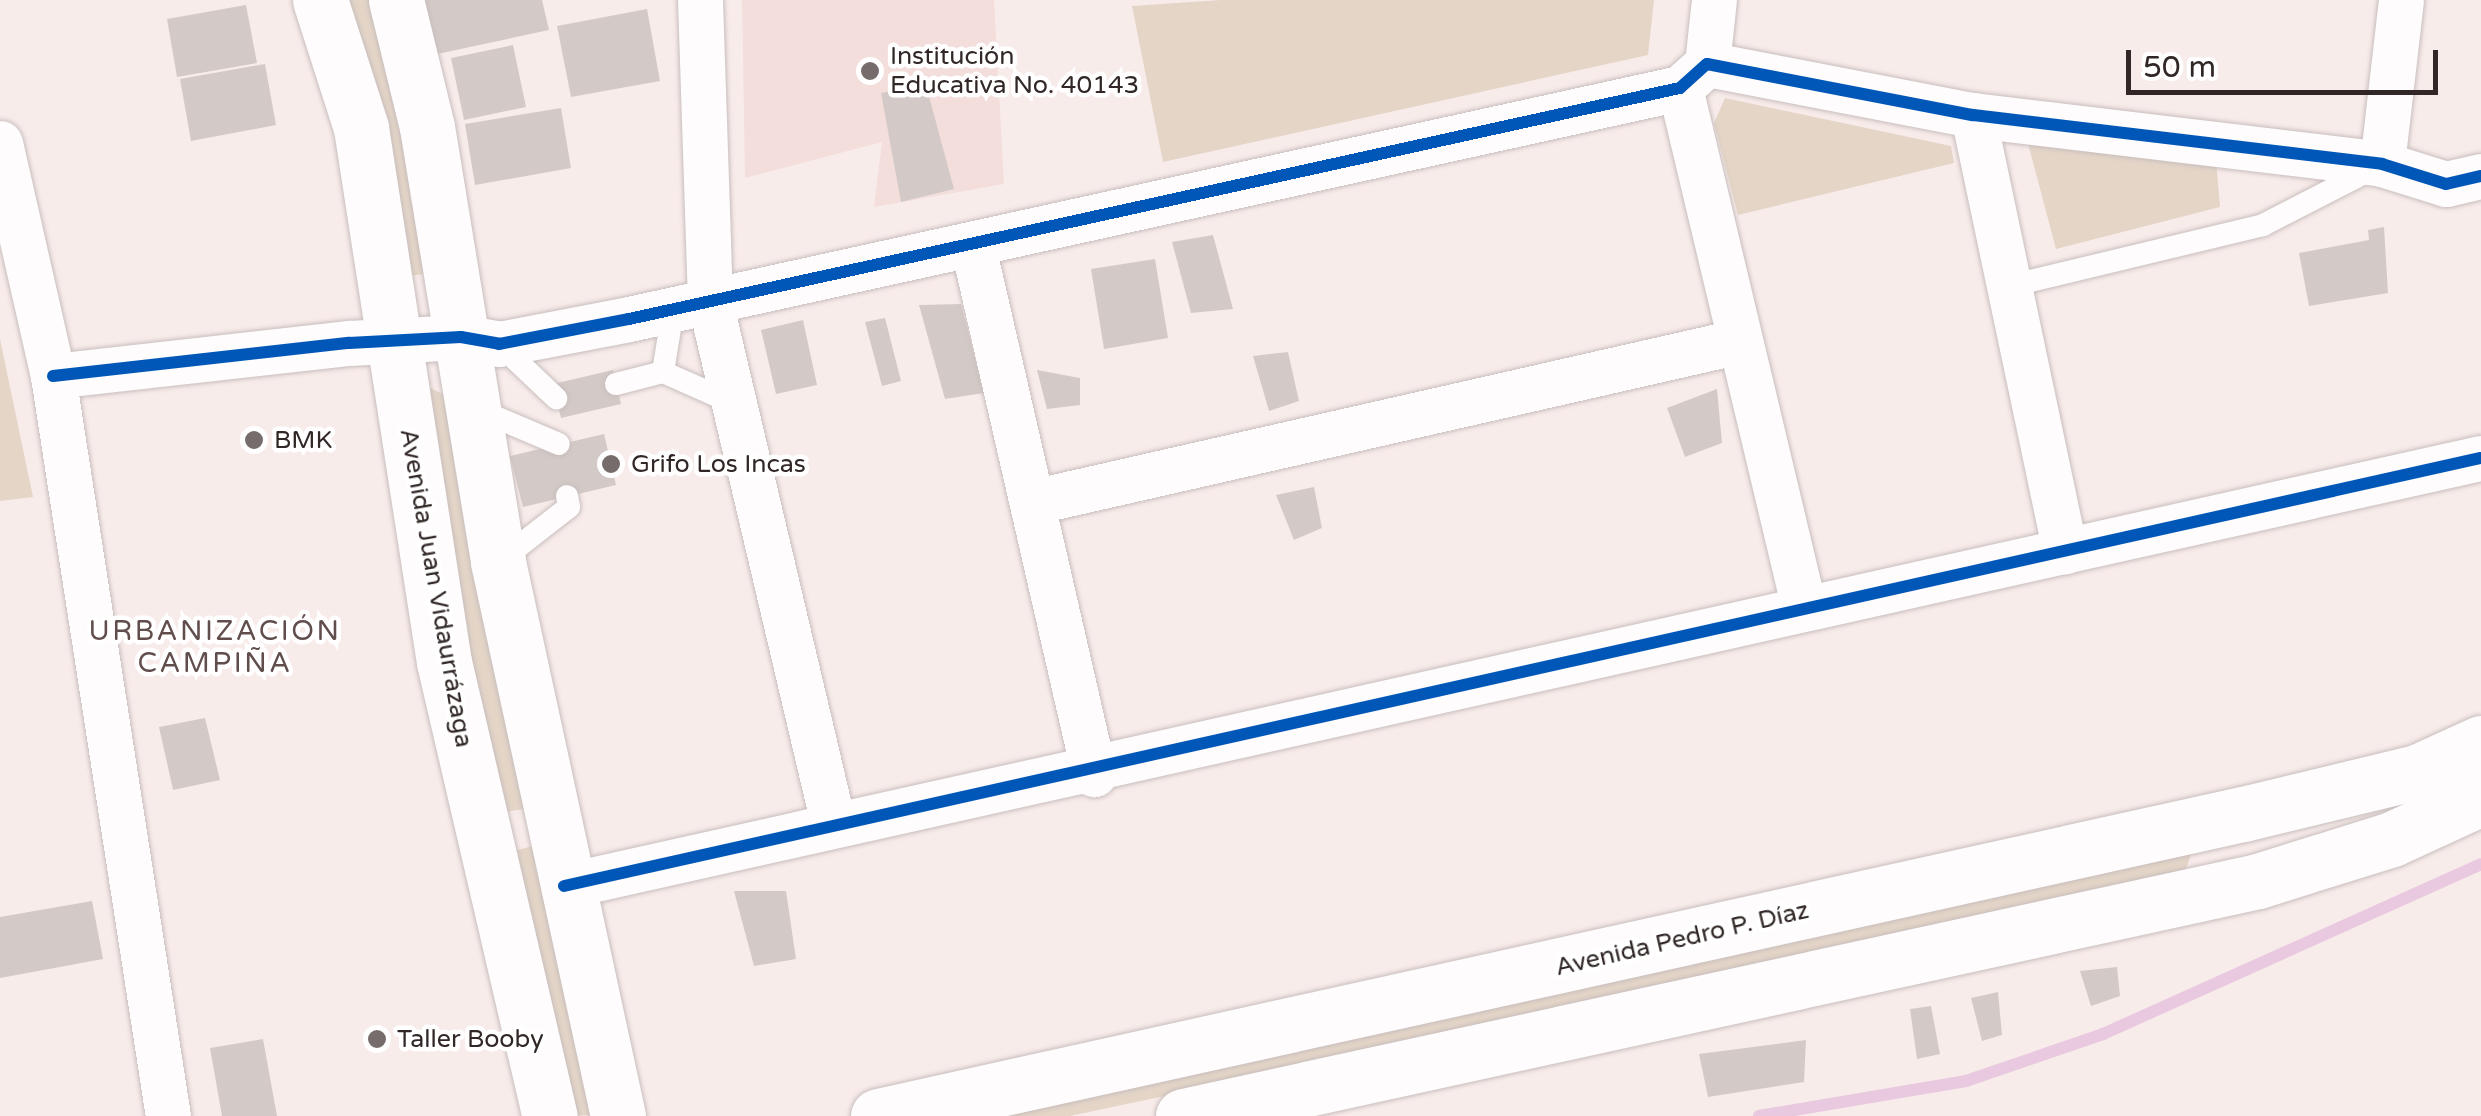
<!DOCTYPE html>
<meta charset="utf-8">
<style>
body{margin:0}
#map{position:relative;width:2481px;height:1116px;overflow:hidden;background:#f8eceb;font-family:"Varela Round",sans-serif}
div>[style]{position:absolute}
.built>*{inset:0;background:#f4dedb}
.green>*{inset:0;background:#e4d5c7}
.stream>*{height:12px;margin:-6px;padding:0 6px;transform-origin:6px;border-radius:6px;background:#e9c9df}
.building>*{inset:0;background:#d3cac7}
.roads{filter:drop-shadow(0 0 2px #c8bebd) drop-shadow(0 0 2px #c8bebd)}
.service>*{height:22px;margin:-11px;padding:0 11px;transform-origin:11px;border-radius:11px;background:#fefcfc}
.minor>*{height:45px;margin:-22.5px;padding:0 22.5px;transform-origin:22.5px;border-radius:22.5px;background:#fefcfc}
.secondary>*{height:55px;margin:-27.5px;padding:0 27.5px;transform-origin:27.5px;border-radius:27.5px;background:#fefcfc}
.primary>*{height:55px;margin:-27.5px;padding:0 27.5px;transform-origin:27.5px;border-radius:27.5px;background:#fefcfc}
.cycleway>*{height:12px;margin:-6px;padding:0 6px;transform-origin:6px;border-radius:6px;background:#0057b8}
.dots>*{width:28px;height:28px;translate:-50% -50%;box-sizing:border-box;border:5px solid #fff;border-radius:50%}
span{translate:-50% -50%;white-space:nowrap;text-align:center;line-height:1.15;-webkit-text-stroke:9px #fff;paint-order:stroke}
.poi-label{font-size:25px;color:#302726}
.left{translate:0 -50%;text-align:left}
.street-label{font-size:25px;color:#302726}
.neighbourhood-label{font-size:28px;color:#614e4c;letter-spacing:2.5px}
.scale{position:absolute;left:2126px;top:50px;width:312px;height:45px;box-sizing:border-box;border:5px solid #302726;border-top:0;padding-left:12px;font-size:30px;line-height:35px;white-space:nowrap;color:#302726;-webkit-text-stroke:8px #fff;paint-order:stroke}
</style>
<div id="map">
<div class="built">
<div style="clip-path:polygon(742px 0,994px 0,1004px 184px,874px 207px,882px 142px,745px 178px)"></div>
</div>
<div class="green">
<div style="clip-path:polygon(348px 0,374px 0,433px 273px,408px 276px)"></div>
<div style="clip-path:polygon(1221px 0,1654px 0,1648px 55px,1163px 162px,1132px 6px)"></div>
<div style="clip-path:polygon(1725px 98px,1951px 146px,1954px 163px,1738px 215px,1714px 123px)"></div>
<div style="clip-path:polygon(2026px 136px,2216px 160px,2220px 207px,2056px 249px)"></div>
<div style="clip-path:polygon(0 339px,33px 497px,0 501px)"></div>
<div style="clip-path:polygon(430px 388px,443px 394px,524px 809px,499px 813px,421px 397px)"></div>
<div style="clip-path:polygon(533px 846px,593px 1115px,568px 1116px,509px 852px)"></div>
<div style="clip-path:polygon(2194px 846px,2182px 880px,1070px 1116px,977px 1116px)"></div>
</div>
<div class="stream">
<div style="left:1759px;top:1116px;width:210px;rotate:-9.6deg"></div>
<div style="left:1966px;top:1081px;width:145px;rotate:-18.9deg"></div>
<div style="left:2103px;top:1034px;width:414px;rotate:-24.2deg"></div>
</div>
<div class="building">
<div style="clip-path:polygon(416px 0,542px 0,549px 30px,428px 56px)"></div>
<div style="clip-path:polygon(246px 5px,257px 63px,177px 77px,167px 19px)"></div>
<div style="clip-path:polygon(647px 9px,660px 81px,571px 97px,557px 26px)"></div>
<div style="clip-path:polygon(513px 45px,526px 107px,464px 120px,451px 58px)"></div>
<div style="clip-path:polygon(265px 64px,276px 125px,191px 141px,180px 79px)"></div>
<div style="clip-path:polygon(926px 85px,954px 189px,901px 202px,881px 93px)"></div>
<div style="clip-path:polygon(561px 108px,571px 168px,475px 185px,465px 124px)"></div>
<div style="clip-path:polygon(2384px 227px,2388px 293px,2309px 306px,2299px 253px,2369px 240px,2368px 230px)"></div>
<div style="clip-path:polygon(1213px 235px,1233px 309px,1191px 313px,1172px 242px)"></div>
<div style="clip-path:polygon(1155px 259px,1168px 338px,1104px 349px,1091px 269px)"></div>
<div style="clip-path:polygon(961px 304px,984px 393px,945px 399px,919px 305px)"></div>
<div style="clip-path:polygon(885px 318px,901px 381px,882px 386px,865px 322px)"></div>
<div style="clip-path:polygon(803px 320px,817px 385px,776px 394px,761px 330px)"></div>
<div style="clip-path:polygon(1288px 352px,1299px 401px,1269px 411px,1253px 356px)"></div>
<div style="clip-path:polygon(613px 370px,621px 404px,561px 418px,553px 384px)"></div>
<div style="clip-path:polygon(1037px 370px,1080px 378px,1080px 405px,1047px 409px)"></div>
<div style="clip-path:polygon(1717px 389px,1722px 443px,1685px 457px,1667px 408px)"></div>
<div style="clip-path:polygon(604px 434px,616px 485px,523px 507px,510px 456px)"></div>
<div style="clip-path:polygon(1314px 487px,1322px 528px,1294px 540px,1276px 495px)"></div>
<div style="clip-path:polygon(205px 718px,220px 780px,173px 790px,159px 727px)"></div>
<div style="clip-path:polygon(734px 891px,786px 891px,796px 959px,754px 966px)"></div>
<div style="clip-path:polygon(92px 901px,103px 959px,0 978px,0 917px)"></div>
<div style="clip-path:polygon(2117px 967px,2120px 996px,2091px 1006px,2080px 971px)"></div>
<div style="clip-path:polygon(1998px 992px,2002px 1035px,1982px 1041px,1971px 998px)"></div>
<div style="clip-path:polygon(1931px 1006px,1940px 1054px,1917px 1059px,1910px 1009px)"></div>
<div style="clip-path:polygon(263px 1039px,277px 1116px,222px 1116px,210px 1048px)"></div>
<div style="clip-path:polygon(1806px 1040px,1804px 1082px,1708px 1097px,1699px 1054px)"></div>
</div>
<div class="roads">
<div class="service">
<div style="left:2014px;top:285px;width:256px;rotate:-13.5deg"></div>
<div style="left:2263px;top:225px;width:120px;rotate:-27.2deg"></div>
<div style="left:499px;top:344px;width:79px;rotate:43.5deg"></div>
<div style="left:663px;top:372px;width:77px;rotate:23.9deg"></div>
<div style="left:616px;top:384px;width:49px;rotate:-14.3deg"></div>
<div style="left:663px;top:372px;width:63px;rotate:-80.8deg"></div>
<div style="left:474px;top:408px;width:92px;rotate:23deg"></div>
<div style="left:501px;top:560px;width:86px;rotate:-37.9deg"></div>
<div style="left:569px;top:507px;width:11px;rotate:-100deg"></div>
</div>
<div class="minor">
<div style="left:700px;top:0;width:302px;rotate:88.1deg"></div>
<div style="left:710px;top:302px;width:535px;rotate:76.72deg"></div>
<div style="left:1707px;top:64px;width:64px;rotate:-83.8deg"></div>
<div style="left:1680px;top:88px;width:535px;rotate:76.59deg"></div>
<div style="left:1973px;top:115px;width:446px;rotate:78.1deg"></div>
<div style="left:0;top:143px;width:239px;rotate:77.2deg"></div>
<div style="left:53px;top:376px;width:749px;rotate:81.17deg"></div>
<div style="left:2382px;top:164px;width:165px;rotate:-83.4deg"></div>
<div style="left:973px;top:247px;width:541px;rotate:77.07deg"></div>
<div style="left:53px;top:376px;width:298px;rotate:-6.4deg"></div>
<div style="left:349px;top:343px;width:112px;rotate:-3.1deg"></div>
<div style="left:461px;top:337px;width:39px;rotate:10deg"></div>
<div style="left:499px;top:344px;width:132px;rotate:-10.9deg"></div>
<div style="left:629px;top:319px;width:1076px;rotate:-12.4deg"></div>
<div style="left:1680px;top:88px;width:36px;rotate:-42deg"></div>
<div style="left:1707px;top:64px;width:271px;rotate:10.9deg"></div>
<div style="left:1973px;top:115px;width:412px;rotate:6.8deg"></div>
<div style="left:2382px;top:164px;width:67px;rotate:17.4deg"></div>
<div style="left:2446px;top:184px;width:36px;rotate:-13deg"></div>
<div style="left:1032px;top:502px;width:726px;rotate:-12.81deg"></div>
<div style="left:564px;top:886px;width:1964px;rotate:-12.59deg"></div>
</div>
<div class="secondary">
<div style="left:320px;top:0;width:134px;rotate:72.2deg"></div>
<div style="left:361px;top:128px;width:540px;rotate:81.17deg"></div>
<div style="left:444px;top:662px;width:466px;rotate:76.9deg"></div>
<div style="left:396px;top:0;width:131px;rotate:76.3deg"></div>
<div style="left:427px;top:127px;width:441px;rotate:80.7deg"></div>
<div style="left:498px;top:562px;width:567px;rotate:77.78deg"></div>
</div>
<div class="primary">
<div style="left:878px;top:1116px;width:1398px;rotate:-12.48deg"></div>
<div style="left:2243px;top:814px;width:179px;rotate:-13.6deg"></div>
<div style="left:2417px;top:772px;width:70px;rotate:-24.4deg"></div>
<div style="left:1183px;top:1116px;width:1100px;rotate:-12.33deg"></div>
<div style="left:2258px;top:881px;width:140px;rotate:-17.4deg"></div>
<div style="left:2392px;top:839px;width:98px;rotate:-24.7deg"></div>
</div>
</div>
<div class="cycleway">
<div style="left:53px;top:376px;width:298px;rotate:-6.4deg"></div>
<div style="left:349px;top:343px;width:112px;rotate:-3.1deg"></div>
<div style="left:461px;top:337px;width:39px;rotate:10deg"></div>
<div style="left:499px;top:344px;width:132px;rotate:-10.9deg"></div>
<div style="left:629px;top:319px;width:1076px;rotate:-12.4deg"></div>
<div style="left:1680px;top:88px;width:36px;rotate:-42deg"></div>
<div style="left:1707px;top:64px;width:271px;rotate:10.9deg"></div>
<div style="left:1973px;top:115px;width:412px;rotate:6.8deg"></div>
<div style="left:2382px;top:164px;width:67px;rotate:17.4deg"></div>
<div style="left:2446px;top:184px;width:36px;rotate:-13deg"></div>
<div style="left:564px;top:886px;width:1964px;rotate:-12.59deg"></div>
</div>
<div class="dots">
<div style="left:870px;top:71px;background:#766c6b"></div>
<div style="left:254px;top:440px;background:#766c6b"></div>
<div style="left:611px;top:464px;background:#766c6b"></div>
<div style="left:377px;top:1039px;background:#766c6b"></div>
</div>
<div class="poi-label">
<span class="left" style="left:890px;top:71px">Institución<br>Educativa No. 40143</span>
<span class="left" style="left:274px;top:440px">BMK</span>
<span class="left" style="left:631px;top:464px">Grifo Los Incas</span>
<span class="left" style="left:397px;top:1039px">Taller Booby</span>
</div>
<div class="street-label">
<span style="left:436px;top:588px;rotate:80deg">Avenida Juan Vidaurrázaga</span>
<span style="left:1682px;top:939px;rotate:-13deg">Avenida Pedro P. Díaz</span>
</div>
<div class="neighbourhood-label">
<span style="left:215px;top:647px">URBANIZACIÓN<br>CAMPIÑA</span>
</div>
<div class="scale">50 m</div>
</div>
